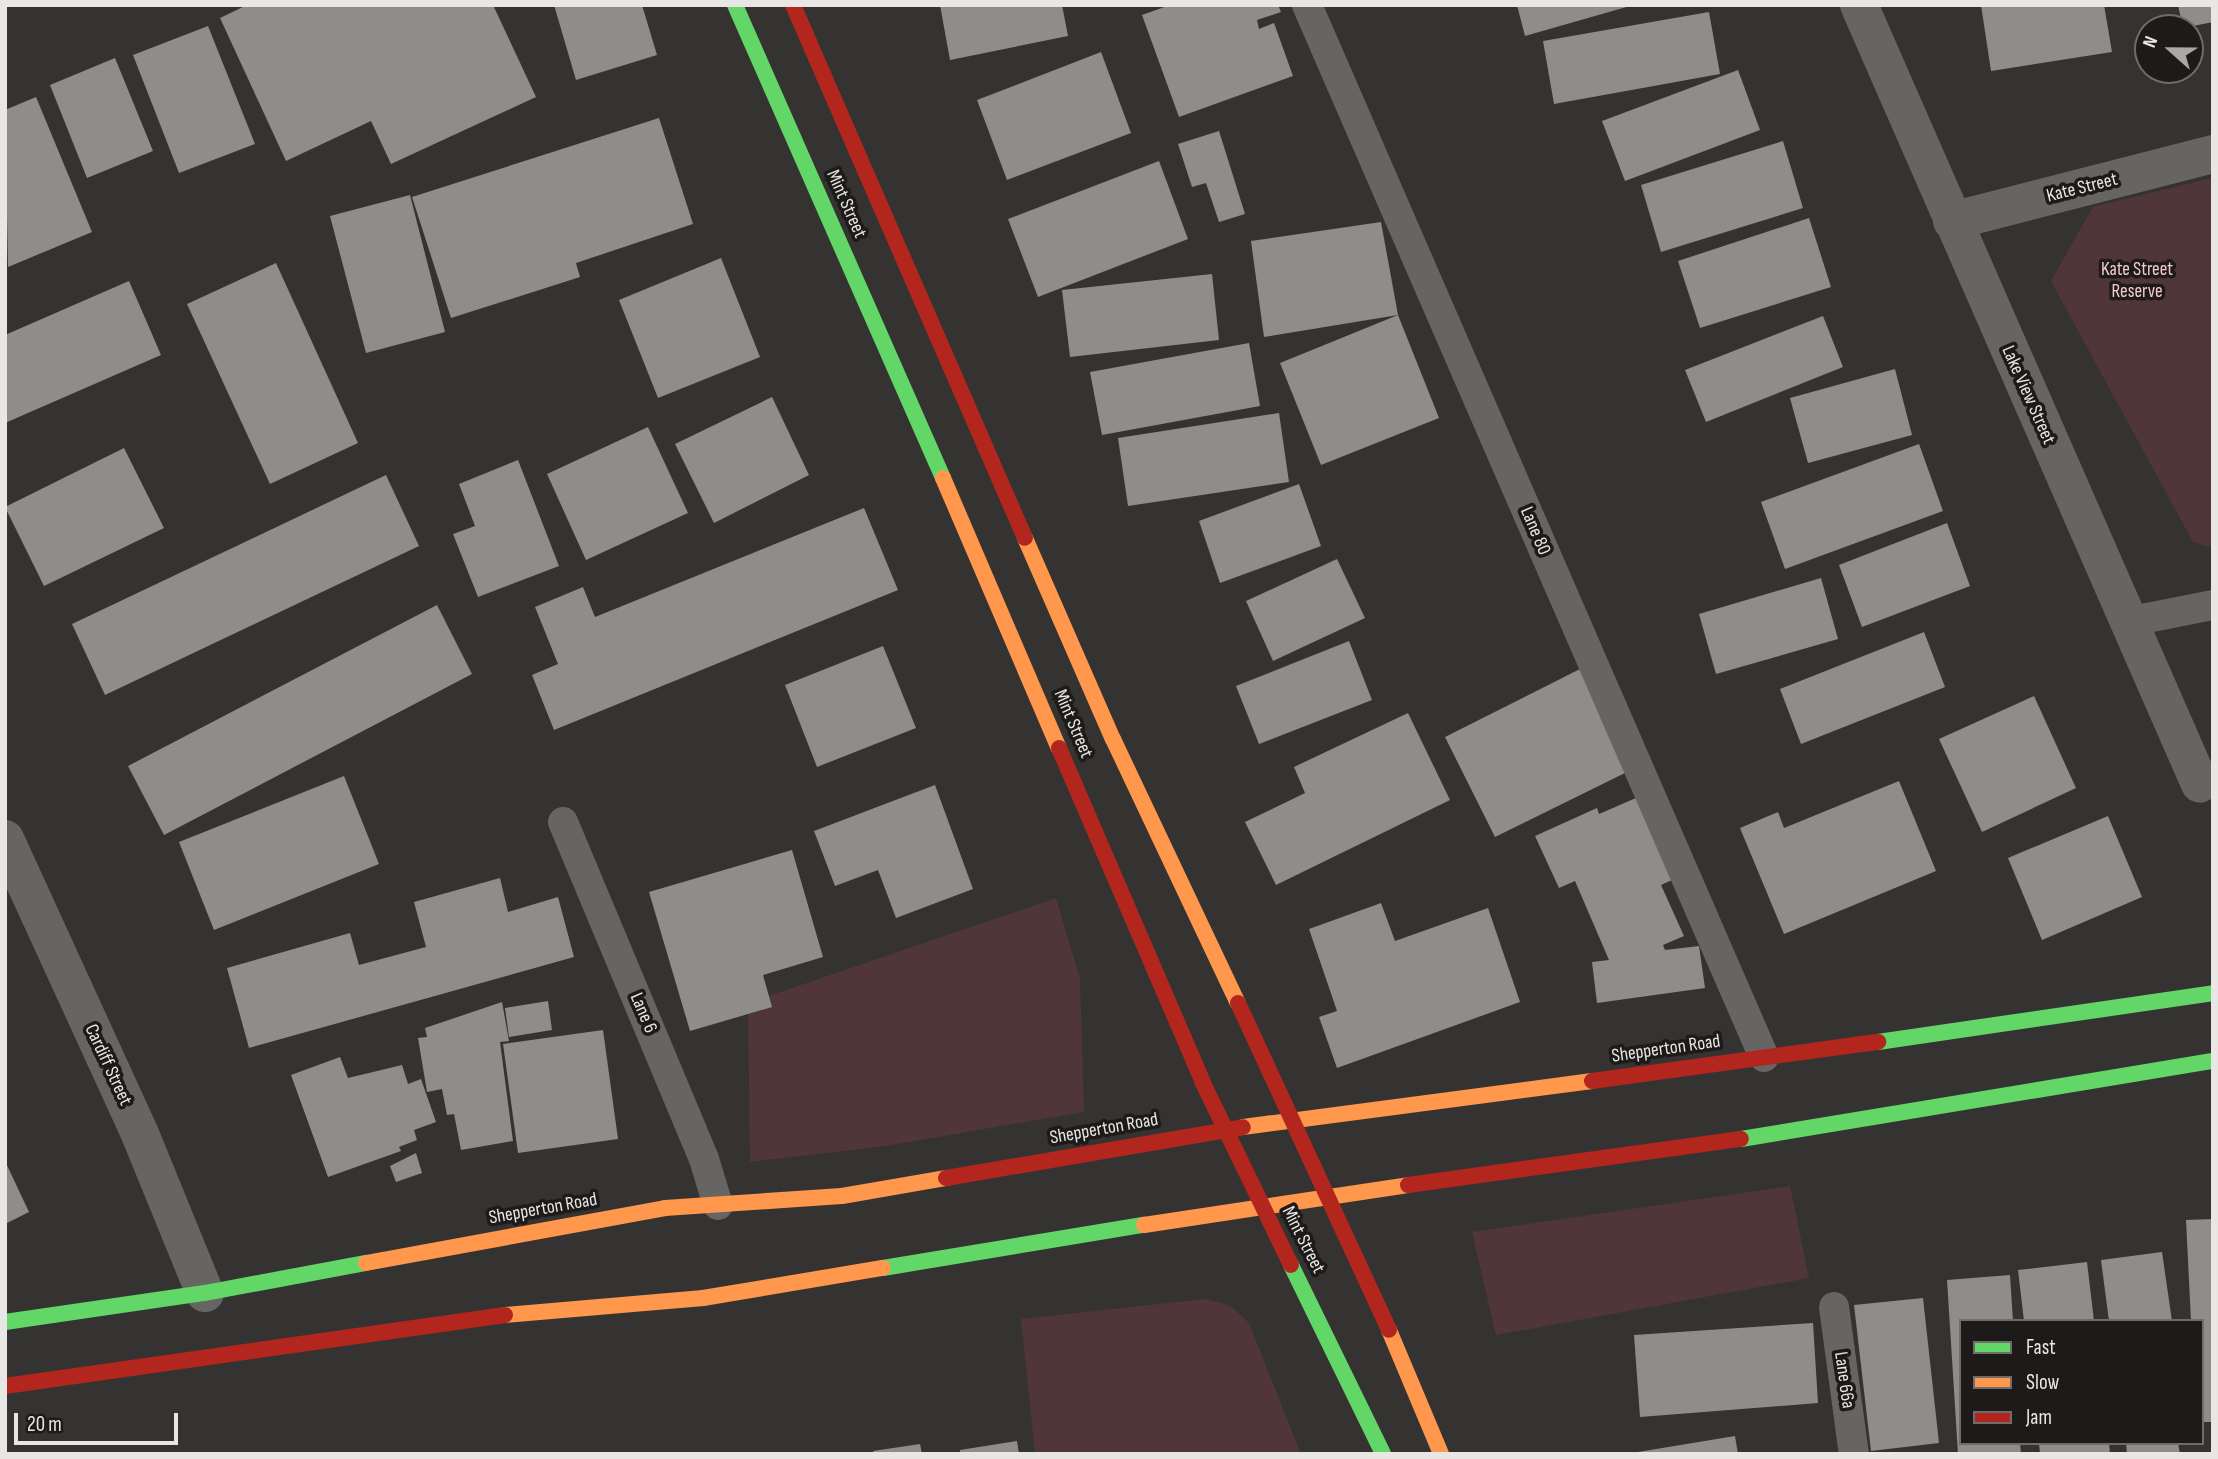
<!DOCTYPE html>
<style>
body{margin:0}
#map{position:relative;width:2218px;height:1459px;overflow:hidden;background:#353332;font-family:"Sofia Sans Condensed",sans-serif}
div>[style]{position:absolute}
.green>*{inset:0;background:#503638}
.building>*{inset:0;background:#8e8d8c}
.lane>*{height:30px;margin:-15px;padding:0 15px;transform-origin:15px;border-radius:15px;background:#666564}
.street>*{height:38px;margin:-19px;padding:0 19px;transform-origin:19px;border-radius:19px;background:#666564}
.fast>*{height:16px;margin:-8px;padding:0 8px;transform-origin:8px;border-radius:8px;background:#63d668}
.slow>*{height:16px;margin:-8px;padding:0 8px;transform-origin:8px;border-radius:8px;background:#ff974d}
.jam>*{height:16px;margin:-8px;padding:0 8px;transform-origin:8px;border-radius:8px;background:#b3261e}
span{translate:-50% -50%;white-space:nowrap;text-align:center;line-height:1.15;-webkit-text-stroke:7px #1d1b1a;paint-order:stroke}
.street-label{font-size:19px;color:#e9e7e5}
.park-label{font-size:19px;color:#f7c8cc}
.frame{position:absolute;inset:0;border:7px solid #e9e7e5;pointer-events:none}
.legend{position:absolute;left:1959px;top:1319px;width:245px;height:126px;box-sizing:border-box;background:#1d1b1a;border:2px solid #6f6d6b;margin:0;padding:9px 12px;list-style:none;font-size:21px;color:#e9e7e5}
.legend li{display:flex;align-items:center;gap:14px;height:35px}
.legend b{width:35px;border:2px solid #6f6d6b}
.north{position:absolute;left:2134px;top:14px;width:70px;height:70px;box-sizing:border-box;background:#1d1b1a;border:2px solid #6f6d6b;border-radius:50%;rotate:291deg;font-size:19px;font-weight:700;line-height:28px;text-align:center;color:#e9e7e5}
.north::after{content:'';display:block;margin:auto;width:24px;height:32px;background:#aaa8a6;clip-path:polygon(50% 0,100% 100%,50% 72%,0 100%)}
.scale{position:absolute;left:14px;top:1413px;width:164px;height:32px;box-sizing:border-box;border:4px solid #e9e7e5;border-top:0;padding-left:9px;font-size:21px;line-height:24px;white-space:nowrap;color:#e9e7e5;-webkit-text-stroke:5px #1d1b1a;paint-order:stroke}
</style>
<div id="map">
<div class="green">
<div style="clip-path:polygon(2213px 178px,2213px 548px,2193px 542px,2051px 281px,2093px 207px)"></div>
<div style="clip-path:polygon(1056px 898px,1080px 979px,1084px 1112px,886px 1146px,750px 1162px,748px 1003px)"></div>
<div style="clip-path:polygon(1790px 1186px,1809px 1278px,1496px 1335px,1472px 1232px)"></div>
<div style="clip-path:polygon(1205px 1299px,1229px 1305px,1249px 1323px,1301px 1454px,1035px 1454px,1021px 1319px)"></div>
</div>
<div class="building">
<div style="clip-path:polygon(247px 5px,493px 5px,536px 97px,391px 164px,371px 121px,286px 161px,220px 18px)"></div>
<div style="clip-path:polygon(554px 5px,642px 5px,657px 55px,576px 80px)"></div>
<div style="clip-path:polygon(940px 5px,1062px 5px,1068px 36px,950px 60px)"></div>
<div style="clip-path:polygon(1170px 5px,1278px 5px,1281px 12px,1257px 20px,1259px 29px,1274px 23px,1293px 76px,1179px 117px,1142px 15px)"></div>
<div style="clip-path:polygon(1517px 5px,1630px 5px,1630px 6px,1525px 36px)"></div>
<div style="clip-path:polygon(1981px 5px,2104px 5px,2112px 52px,1991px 71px)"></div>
<div style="clip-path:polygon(2178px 5px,2213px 5px,2213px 22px,2183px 28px)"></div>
<div style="clip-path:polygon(1709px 12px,1720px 74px,1554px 104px,1543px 41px)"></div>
<div style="clip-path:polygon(208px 26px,255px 144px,179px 173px,133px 55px)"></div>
<div style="clip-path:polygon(1101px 52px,1131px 133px,1007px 180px,977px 100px)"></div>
<div style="clip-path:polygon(115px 58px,153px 151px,87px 178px,50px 85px)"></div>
<div style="clip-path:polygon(1738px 70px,1760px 130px,1625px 181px,1602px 121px)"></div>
<div style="clip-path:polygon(36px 97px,92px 232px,8px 267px,5px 110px)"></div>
<div style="clip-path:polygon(659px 118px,693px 224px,576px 263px,580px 277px,451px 318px,412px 197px)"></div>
<div style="clip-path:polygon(1219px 131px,1245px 214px,1219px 222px,1206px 183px,1192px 187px,1178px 144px)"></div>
<div style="clip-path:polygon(1783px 141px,1803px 208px,1661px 252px,1641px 185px)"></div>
<div style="clip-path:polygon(1159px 161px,1188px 239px,1038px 297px,1008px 219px)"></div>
<div style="clip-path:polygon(410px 195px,445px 332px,366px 353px,330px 216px)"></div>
<div style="clip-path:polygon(1809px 218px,1831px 287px,1700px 328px,1678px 261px)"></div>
<div style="clip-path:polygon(1381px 222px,1398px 315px,1264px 337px,1251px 241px)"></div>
<div style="clip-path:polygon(721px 258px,760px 357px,658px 398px,619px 300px)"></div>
<div style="clip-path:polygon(276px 263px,358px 443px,270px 484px,187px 304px)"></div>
<div style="clip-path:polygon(1212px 274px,1219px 340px,1070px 357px,1062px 290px)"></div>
<div style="clip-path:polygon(129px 281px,161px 355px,5px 423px,5px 335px)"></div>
<div style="clip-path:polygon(1398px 315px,1439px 418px,1321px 465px,1280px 363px)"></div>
<div style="clip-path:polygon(1823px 316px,1843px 367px,1706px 422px,1685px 370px)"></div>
<div style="clip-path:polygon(1249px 343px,1260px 406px,1102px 435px,1090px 372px)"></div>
<div style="clip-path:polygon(1895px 369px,1912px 435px,1808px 463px,1790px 398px)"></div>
<div style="clip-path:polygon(772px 397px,809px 475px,714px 523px,675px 444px)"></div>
<div style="clip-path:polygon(1279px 413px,1289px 482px,1128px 506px,1118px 438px)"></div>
<div style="clip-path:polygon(648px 427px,688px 513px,586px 560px,547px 474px)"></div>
<div style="clip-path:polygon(1919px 444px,1943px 511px,1785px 569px,1761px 502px)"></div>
<div style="clip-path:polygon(124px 448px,164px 528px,44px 586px,5px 507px)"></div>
<div style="clip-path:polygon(518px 460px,559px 566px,478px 597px,453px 534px,475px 526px,459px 484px)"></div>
<div style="clip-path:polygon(386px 475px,419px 546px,105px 695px,72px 624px)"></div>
<div style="clip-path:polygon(1299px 484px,1321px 546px,1220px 583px,1199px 521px)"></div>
<div style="clip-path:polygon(864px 508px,898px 590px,554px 730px,532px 675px,558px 664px,535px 607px,583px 587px,595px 617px)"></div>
<div style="clip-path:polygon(1947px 523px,1970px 586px,1862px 627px,1839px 565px)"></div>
<div style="clip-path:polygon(1337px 559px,1365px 618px,1273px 661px,1246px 601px)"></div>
<div style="clip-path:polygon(1821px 578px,1838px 639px,1716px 674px,1699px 614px)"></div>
<div style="clip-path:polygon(437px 605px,472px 674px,164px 835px,128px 766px)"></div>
<div style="clip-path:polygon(1924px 632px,1945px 687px,1801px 744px,1780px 689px)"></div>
<div style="clip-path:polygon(1349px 641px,1372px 700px,1259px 744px,1236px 686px)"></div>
<div style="clip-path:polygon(883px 646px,916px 728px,817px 767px,785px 685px)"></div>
<div style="clip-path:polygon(1580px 669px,1631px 770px,1495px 837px,1445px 737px)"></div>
<div style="clip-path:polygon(2034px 696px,2076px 788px,1982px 832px,1939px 739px)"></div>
<div style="clip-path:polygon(1408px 713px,1450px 800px,1276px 885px,1245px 822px,1305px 793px,1294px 767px)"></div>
<div style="clip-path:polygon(344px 776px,379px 864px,214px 930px,179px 842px)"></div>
<div style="clip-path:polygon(1899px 781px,1936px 871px,1784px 934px,1740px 828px,1778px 812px,1784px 828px)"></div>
<div style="clip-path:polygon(935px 785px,973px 889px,896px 918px,878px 870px,835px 886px,814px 831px)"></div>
<div style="clip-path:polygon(1636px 798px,1672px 880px,1661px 885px,1684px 936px,1663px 945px,1665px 950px,1699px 946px,1705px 988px,1597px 1003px,1592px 962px,1609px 960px,1575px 881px,1559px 888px,1535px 836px,1597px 808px,1599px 814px)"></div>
<div style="clip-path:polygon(2108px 816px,2142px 897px,2042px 940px,2008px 858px)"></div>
<div style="clip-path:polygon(792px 850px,823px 957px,763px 975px,772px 1007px,690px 1031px,649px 892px)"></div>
<div style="clip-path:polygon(500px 878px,508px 912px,558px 897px,574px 957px,249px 1048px,227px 968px,350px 933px,359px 965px,426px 947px,414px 902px)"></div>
<div style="clip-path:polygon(1381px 903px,1395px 941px,1488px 908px,1520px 1002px,1337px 1068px,1319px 1017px,1337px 1011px,1309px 929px)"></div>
<div style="clip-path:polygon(548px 1001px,552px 1030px,509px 1037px,505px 1008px)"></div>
<div style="clip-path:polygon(502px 1002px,509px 1041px,500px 1042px,513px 1141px,461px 1150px,454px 1114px,447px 1115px,442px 1089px,427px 1092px,418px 1038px,427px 1037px,425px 1028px)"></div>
<div style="clip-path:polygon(603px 1030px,618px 1139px,518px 1153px,503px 1044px)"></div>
<div style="clip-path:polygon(340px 1057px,348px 1078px,402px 1065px,408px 1084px,421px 1079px,436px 1122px,414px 1130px,417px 1140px,399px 1147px,401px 1151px,328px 1177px,291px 1075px)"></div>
<div style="clip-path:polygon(416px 1153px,422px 1173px,396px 1182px,390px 1166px)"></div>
<div style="clip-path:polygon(5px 1161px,29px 1212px,5px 1224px)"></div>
<div style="clip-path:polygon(2213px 1219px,2213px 1422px,2202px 1422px,2202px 1321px,2191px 1321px,2186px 1220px)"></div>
<div style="clip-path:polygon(2162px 1252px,2172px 1321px,2109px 1321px,2101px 1260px)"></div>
<div style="clip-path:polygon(2087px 1262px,2094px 1321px,2024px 1321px,2018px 1270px)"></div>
<div style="clip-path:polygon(2010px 1275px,2013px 1321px,1961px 1321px,1961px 1443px,2020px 1443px,2021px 1454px,1958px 1454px,1947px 1280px)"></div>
<div style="clip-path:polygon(1923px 1298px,1939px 1443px,1871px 1451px,1854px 1305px)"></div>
<div style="clip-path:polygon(1813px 1323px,1818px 1403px,1640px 1417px,1634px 1335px)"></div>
<div style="clip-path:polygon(1735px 1436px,1738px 1454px,1638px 1454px,1638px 1452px)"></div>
<div style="clip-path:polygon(1017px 1441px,1019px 1454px,960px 1454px,960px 1450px)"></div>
<div style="clip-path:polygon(2039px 1443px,2109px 1443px,2110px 1454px,2040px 1454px)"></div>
<div style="clip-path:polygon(2126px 1443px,2178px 1443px,2180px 1454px,2127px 1454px)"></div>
<div style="clip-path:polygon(920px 1444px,922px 1454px,874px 1454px,873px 1451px)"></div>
</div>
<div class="lane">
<div style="left:1307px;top:5px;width:1147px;rotate:66.52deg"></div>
<div style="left:2127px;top:622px;width:88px;rotate:-11.2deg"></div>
<div style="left:563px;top:822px;width:365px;rotate:67.3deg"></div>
<div style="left:704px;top:1159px;width:48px;rotate:73.1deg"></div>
<div style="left:1834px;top:1307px;width:148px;rotate:82.3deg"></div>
</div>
<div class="street">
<div style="left:1859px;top:5px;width:850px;rotate:66.36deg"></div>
<div style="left:1952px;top:221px;width:269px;rotate:-14.4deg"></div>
<div style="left:5px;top:839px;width:324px;rotate:65.4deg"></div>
<div style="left:140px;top:1134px;width:172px;rotate:67.8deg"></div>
</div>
<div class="fast">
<div style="left:735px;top:5px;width:517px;rotate:66.26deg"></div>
<div style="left:1878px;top:1042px;width:339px;rotate:-8.3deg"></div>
<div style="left:1741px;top:1139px;width:478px;rotate:-9.4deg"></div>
<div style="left:1291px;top:1265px;width:210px;rotate:64deg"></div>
<div style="left:883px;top:1268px;width:265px;rotate:-9.4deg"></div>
<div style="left:5px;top:1322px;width:202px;rotate:-8.3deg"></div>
<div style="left:205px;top:1293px;width:164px;rotate:-10.6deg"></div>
</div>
<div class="slow">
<div style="left:943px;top:478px;width:294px;rotate:66.8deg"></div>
<div style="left:1025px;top:538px;width:219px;rotate:66.4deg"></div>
<div style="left:1113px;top:739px;width:292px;rotate:64.7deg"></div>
<div style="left:1243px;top:1127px;width:352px;rotate:-7.5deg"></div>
<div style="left:1144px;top:1225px;width:267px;rotate:-8.6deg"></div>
<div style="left:366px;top:1263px;width:304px;rotate:-10.4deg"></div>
<div style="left:665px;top:1208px;width:177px;rotate:-3.9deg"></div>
<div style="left:842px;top:1196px;width:106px;rotate:-9.8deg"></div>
<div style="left:505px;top:1315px;width:199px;rotate:-4.9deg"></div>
<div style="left:703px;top:1298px;width:182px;rotate:-9.5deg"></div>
<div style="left:1389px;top:1330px;width:134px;rotate:67.2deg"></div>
</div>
<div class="jam">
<div style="left:793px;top:5px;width:581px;rotate:66.48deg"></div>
<div style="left:1059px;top:748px;width:365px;rotate:66.7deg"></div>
<div style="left:1203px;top:1083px;width:202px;rotate:64.2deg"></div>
<div style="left:1238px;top:1003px;width:360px;rotate:65.2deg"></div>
<div style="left:1592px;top:1081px;width:289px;rotate:-7.8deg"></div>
<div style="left:946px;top:1178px;width:301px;rotate:-9.7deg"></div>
<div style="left:1408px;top:1185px;width:336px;rotate:-7.9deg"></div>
<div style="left:5px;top:1386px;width:505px;rotate:-8.08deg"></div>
</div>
<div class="street-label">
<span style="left:2082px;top:188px;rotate:-14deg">Kate Street</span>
<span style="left:846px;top:204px;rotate:66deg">Mint Street</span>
<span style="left:2028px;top:395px;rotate:66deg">Lake View Street</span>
<span style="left:1535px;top:531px;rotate:67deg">Lane 80</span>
<span style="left:1073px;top:724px;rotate:67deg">Mint Street</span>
<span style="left:643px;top:1013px;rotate:67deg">Lane 6</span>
<span style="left:1666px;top:1049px;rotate:-8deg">Shepperton Road</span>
<span style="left:108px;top:1065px;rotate:65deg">Cardiff Street</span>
<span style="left:1104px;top:1129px;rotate:-10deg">Shepperton Road</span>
<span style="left:543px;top:1209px;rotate:-10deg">Shepperton Road</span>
<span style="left:1303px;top:1240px;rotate:63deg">Mint Street</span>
<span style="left:1844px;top:1380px;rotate:82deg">Lane 66a</span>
</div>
<div class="park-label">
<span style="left:2137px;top:281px">Kate Street<br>Reserve</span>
</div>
<div class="frame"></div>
<ul class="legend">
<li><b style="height:9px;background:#63d668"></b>Fast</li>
<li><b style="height:9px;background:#ff974d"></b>Slow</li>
<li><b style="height:9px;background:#b3261e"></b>Jam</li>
</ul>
<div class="north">N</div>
<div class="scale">20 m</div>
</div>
